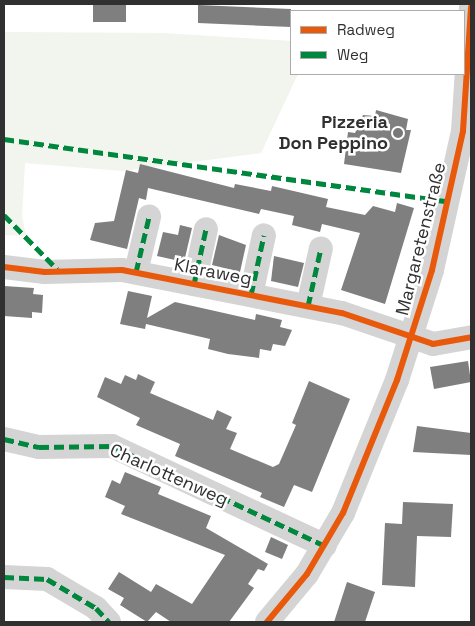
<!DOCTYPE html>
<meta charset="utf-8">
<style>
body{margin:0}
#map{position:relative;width:475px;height:626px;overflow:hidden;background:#fff;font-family:"Space Grotesk",sans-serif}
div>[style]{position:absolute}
.green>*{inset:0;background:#f1f5ed}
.building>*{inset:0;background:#7f7f7f}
.street>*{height:24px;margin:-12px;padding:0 12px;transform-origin:12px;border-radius:12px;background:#d4d4d4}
.quiet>*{height:5px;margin-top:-2.5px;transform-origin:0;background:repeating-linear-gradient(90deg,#00873e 0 10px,transparent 0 15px)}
.cycleway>*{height:6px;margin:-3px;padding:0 3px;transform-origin:3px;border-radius:3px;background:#e8590c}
.dots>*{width:14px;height:14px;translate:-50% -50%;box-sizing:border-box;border:2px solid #fff;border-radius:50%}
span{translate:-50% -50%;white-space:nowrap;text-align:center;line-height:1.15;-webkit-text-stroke:5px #fff;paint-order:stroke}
.poi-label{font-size:18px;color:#303030;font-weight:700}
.right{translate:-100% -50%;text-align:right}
.street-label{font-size:18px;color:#303030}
.frame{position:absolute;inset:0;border:5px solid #303030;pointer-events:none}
.legend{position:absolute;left:290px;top:10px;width:175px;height:65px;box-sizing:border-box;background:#fff;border:1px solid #acacac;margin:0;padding:6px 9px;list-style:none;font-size:15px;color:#303030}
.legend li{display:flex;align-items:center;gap:10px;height:25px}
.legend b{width:25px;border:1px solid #acacac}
</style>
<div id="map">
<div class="green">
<div style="clip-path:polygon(4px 32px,163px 33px,291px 41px,291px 74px,298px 74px,261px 153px,122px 171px,25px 163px,22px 216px,26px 236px,4px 235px)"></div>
</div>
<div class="building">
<div style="clip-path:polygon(93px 4px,126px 4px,126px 22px,93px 22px)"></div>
<div style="clip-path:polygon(198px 5px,291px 9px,291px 27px,198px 23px)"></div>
<div style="clip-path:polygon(376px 110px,408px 119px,406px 130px,411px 130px,401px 173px,344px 164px,348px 132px,355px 133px,363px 115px,375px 116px)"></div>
<div style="clip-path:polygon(140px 164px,234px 188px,235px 184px,271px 191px,272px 186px,328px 199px,326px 207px,365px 215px,373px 206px,395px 212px,397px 203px,414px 208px,385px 304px,341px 290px,360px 233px,322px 224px,320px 232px,292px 225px,294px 216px,261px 209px,259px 214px,148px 188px,146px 200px,139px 198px,127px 249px,90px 240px,95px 223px,114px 221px,126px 170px,138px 173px)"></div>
<div style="clip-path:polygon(180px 225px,192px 228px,184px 262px,157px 256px,163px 232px,178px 235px)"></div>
<div style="clip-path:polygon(219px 235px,246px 245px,240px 272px,212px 265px)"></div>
<div style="clip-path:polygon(274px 256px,304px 263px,298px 287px,271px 281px)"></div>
<div style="clip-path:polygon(4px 286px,34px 288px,33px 294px,43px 295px,42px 313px,32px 312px,32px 318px,4px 316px)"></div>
<div style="clip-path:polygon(128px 291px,152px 296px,147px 318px,175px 302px,255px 320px,256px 314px,282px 320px,280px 327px,292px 330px,285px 346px,273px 344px,271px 351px,260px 349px,259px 358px,228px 354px,208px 349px,210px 339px,146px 324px,145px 329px,120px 324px)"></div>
<div style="clip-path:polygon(468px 361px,471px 382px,434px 389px,430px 367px)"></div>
<div style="clip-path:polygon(138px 374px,155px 382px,150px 393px,213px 420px,217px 410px,232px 417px,226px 429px,237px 433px,230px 449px,273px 467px,279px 464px,296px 425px,292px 423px,309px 381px,350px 399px,312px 492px,294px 485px,284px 507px,260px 497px,262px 493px,175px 456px,180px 444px,136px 425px,140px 418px,97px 397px,105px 377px,121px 384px,125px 375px,136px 380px)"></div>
<div style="clip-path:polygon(417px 426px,471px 433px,471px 455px,413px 452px)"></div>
<div style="clip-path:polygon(125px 472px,161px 487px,158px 494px,211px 516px,206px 528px,268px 564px,264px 571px,258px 569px,248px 584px,254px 588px,229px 622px,171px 622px,156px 612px,147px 622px,120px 605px,124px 598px,108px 589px,119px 572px,151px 592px,156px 584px,192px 604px,225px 555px,121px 514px,125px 506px,105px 497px,112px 480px,120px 484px)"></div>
<div style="clip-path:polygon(403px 502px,453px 504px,451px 537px,417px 536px,415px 587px,382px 585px,385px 523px,402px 524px)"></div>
<div style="clip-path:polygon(271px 537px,288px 545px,282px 559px,265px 552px)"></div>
<div style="clip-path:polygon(347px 582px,375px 592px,365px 622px,334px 622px)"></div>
</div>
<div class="street">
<div style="left:4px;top:267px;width:41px;rotate:7deg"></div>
<div style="left:45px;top:272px;width:77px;rotate:-1.5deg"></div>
<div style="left:122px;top:270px;width:224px;rotate:11.1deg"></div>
<div style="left:342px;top:313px;width:96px;rotate:18.8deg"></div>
<div style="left:433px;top:344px;width:39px;rotate:-10deg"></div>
<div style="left:136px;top:272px;width:57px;rotate:-76.7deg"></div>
<div style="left:194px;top:284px;width:56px;rotate:-77.7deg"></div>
<div style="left:251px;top:295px;width:61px;rotate:-77.8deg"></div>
<div style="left:308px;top:306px;width:59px;rotate:-77.4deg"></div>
<div style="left:4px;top:439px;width:36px;rotate:13deg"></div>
<div style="left:39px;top:447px;width:73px;rotate:-0.8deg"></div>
<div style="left:112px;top:446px;width:235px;rotate:25.1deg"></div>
<div style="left:4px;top:577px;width:43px;rotate:2.7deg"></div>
<div style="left:47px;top:579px;width:57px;rotate:30.6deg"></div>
<div style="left:96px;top:608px;width:19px;rotate:47deg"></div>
<div style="left:267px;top:622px;width:62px;rotate:-50.2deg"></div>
<div style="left:307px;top:574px;width:71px;rotate:-59.5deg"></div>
<div style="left:343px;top:513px;width:144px;rotate:-67.9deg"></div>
<div style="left:397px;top:380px;width:115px;rotate:-72.3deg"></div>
<div style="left:432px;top:270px;width:142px;rotate:-77.4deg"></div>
<div style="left:463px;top:131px;width:124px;rotate:-86.3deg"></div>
</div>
<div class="quiet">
<div style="left:4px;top:139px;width:447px;rotate:8deg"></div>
<div style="left:4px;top:215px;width:76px;rotate:45.5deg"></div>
<div style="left:136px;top:272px;width:57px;rotate:-76.7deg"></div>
<div style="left:194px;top:284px;width:56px;rotate:-77.7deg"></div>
<div style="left:251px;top:295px;width:61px;rotate:-77.8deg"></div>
<div style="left:308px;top:306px;width:59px;rotate:-77.4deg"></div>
<div style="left:4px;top:439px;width:36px;rotate:13deg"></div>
<div style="left:39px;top:447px;width:73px;rotate:-0.8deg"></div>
<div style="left:112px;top:446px;width:235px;rotate:25.1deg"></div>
<div style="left:4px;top:577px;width:43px;rotate:2.7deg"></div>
<div style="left:47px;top:579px;width:57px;rotate:30.6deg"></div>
<div style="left:96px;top:608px;width:19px;rotate:47deg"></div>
</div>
<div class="cycleway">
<div style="left:4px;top:267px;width:41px;rotate:7deg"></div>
<div style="left:45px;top:272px;width:77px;rotate:-1.5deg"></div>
<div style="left:122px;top:270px;width:224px;rotate:11.1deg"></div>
<div style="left:342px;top:313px;width:96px;rotate:18.8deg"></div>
<div style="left:433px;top:344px;width:39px;rotate:-10deg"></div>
<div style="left:267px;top:622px;width:62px;rotate:-50.2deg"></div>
<div style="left:307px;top:574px;width:71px;rotate:-59.5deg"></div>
<div style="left:343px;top:513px;width:144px;rotate:-67.9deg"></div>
<div style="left:397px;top:380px;width:115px;rotate:-72.3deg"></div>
<div style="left:432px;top:270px;width:142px;rotate:-77.4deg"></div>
<div style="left:463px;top:131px;width:124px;rotate:-86.3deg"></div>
</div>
<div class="dots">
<div style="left:398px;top:133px;background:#787878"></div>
</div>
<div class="poi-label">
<span class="right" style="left:388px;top:133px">Pizzeria<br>Don Peppino</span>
</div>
<div class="street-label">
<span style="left:421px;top:239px;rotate:-76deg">Margaretenstraße</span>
<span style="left:213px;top:272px;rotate:11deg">Klaraweg</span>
<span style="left:169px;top:475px;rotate:24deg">Charlottenweg</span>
</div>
<div class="frame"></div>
<ul class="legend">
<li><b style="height:6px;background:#e8590c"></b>Radweg</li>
<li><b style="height:6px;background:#00873e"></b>Weg</li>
</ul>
</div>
